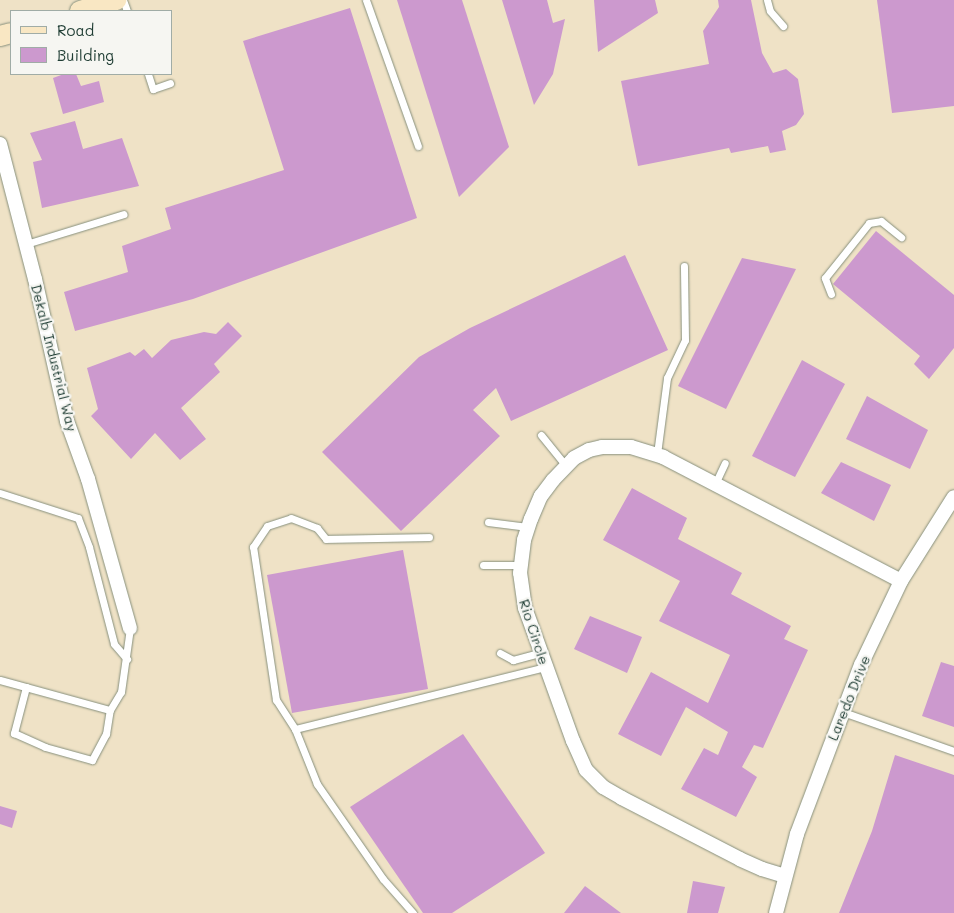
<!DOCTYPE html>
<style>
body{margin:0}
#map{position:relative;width:954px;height:913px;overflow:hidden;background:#efe2c6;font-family:Mali,sans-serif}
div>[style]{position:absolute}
.building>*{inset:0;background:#cc99ce}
.roads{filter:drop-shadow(0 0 1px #87907d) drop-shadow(0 0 1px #87907d)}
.service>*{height:7px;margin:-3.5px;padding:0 3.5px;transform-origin:3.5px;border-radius:3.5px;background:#fff}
.minor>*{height:14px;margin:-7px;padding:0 7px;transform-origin:7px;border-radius:7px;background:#fff}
.secondary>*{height:20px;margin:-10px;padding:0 10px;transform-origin:10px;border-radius:10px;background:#f9e7c3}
span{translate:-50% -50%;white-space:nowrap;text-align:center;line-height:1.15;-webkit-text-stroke:4.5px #f6f6f2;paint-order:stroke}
.street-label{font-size:14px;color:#1f3d34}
.legend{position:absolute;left:10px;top:10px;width:162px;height:65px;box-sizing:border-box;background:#f6f6f2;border:1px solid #a0aca6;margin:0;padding:6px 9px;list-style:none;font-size:15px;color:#1f3d34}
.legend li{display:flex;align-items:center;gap:10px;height:25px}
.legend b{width:25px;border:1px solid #a0aca6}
</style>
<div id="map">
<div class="building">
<div style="clip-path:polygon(397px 0,462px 0,509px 147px,459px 197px)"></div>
<div style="clip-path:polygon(502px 0,547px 0,553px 23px,565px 19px,553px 74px,534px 105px)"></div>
<div style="clip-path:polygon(594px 0,655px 0,658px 13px,598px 52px)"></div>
<div style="clip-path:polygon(718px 0,751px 0,762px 53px,773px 73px,786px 69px,798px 79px,804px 114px,796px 125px,782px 131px,786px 150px,770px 153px,768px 146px,731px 153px,729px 148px,638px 166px,621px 81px,709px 64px,703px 31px,719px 7px)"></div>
<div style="clip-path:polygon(877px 0,954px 0,954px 106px,892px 113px)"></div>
<div style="clip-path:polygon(350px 8px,417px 218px,193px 299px,75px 331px,64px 292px,128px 272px,122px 246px,171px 229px,165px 208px,284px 170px,243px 41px)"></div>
<div style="clip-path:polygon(64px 74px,76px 74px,81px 86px,99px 81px,104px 102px,63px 114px,53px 78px)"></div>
<div style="clip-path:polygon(75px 121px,83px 149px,122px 138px,139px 186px,42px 208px,33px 162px,42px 160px,30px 133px)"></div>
<div style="clip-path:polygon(876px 231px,954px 295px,954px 348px,929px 379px,914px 364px,920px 356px,833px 284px)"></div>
<div style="clip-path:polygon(625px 255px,668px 350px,511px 421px,496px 388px,473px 410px,500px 436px,401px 531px,322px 452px,419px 357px,470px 328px)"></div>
<div style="clip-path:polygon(742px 258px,796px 269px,726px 409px,678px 386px)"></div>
<div style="clip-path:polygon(228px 322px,242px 336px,214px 364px,220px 372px,181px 408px,206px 439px,180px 460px,155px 433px,131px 459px,91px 416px,98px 409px,87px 368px,130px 352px,135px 356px,144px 349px,152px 358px,171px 340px,204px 332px,216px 334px)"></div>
<div style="clip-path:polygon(802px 360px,845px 384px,795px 477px,752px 456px)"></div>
<div style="clip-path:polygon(867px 396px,928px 430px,910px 469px,846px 439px)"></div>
<div style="clip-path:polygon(841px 462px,891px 485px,874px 521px,821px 493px)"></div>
<div style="clip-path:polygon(632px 488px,687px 518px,678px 539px,742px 573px,731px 594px,791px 626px,784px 639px,808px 650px,763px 748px,754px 745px,742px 767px,757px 777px,736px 817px,681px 789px,704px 748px,718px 755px,728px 732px,686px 707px,661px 756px,618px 734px,651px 672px,708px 703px,730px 655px,659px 621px,680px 581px,603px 540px)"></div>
<div style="clip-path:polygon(403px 550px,428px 689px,292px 713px,267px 575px)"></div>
<div style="clip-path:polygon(590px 616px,642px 637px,627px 673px,574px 649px)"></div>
<div style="clip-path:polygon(941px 662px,954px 666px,954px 727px,922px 716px)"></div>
<div style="clip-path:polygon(463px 734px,545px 853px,452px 913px,423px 913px,350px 807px)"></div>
<div style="clip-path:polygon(895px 755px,954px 775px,954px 913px,839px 913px,872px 831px)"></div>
<div style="clip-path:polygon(0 806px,17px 811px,12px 828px,0 824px)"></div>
<div style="clip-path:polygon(693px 881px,725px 887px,718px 913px,687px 913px)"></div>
<div style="clip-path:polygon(585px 886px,621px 913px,564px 913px)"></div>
</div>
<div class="roads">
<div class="service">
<div style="left:123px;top:0;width:12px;rotate:70deg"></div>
<div style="left:366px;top:0;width:155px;rotate:70.4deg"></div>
<div style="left:767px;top:0;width:11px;rotate:75deg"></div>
<div style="left:770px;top:11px;width:20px;rotate:49deg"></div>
<div style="left:148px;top:74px;width:16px;rotate:72deg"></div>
<div style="left:153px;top:89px;width:18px;rotate:-19deg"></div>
<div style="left:26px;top:244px;width:102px;rotate:-17deg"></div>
<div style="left:831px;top:294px;width:17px;rotate:-111deg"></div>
<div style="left:825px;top:278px;width:70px;rotate:-51.3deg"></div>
<div style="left:869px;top:223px;width:12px;rotate:-9deg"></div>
<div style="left:881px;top:221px;width:26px;rotate:39deg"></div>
<div style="left:541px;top:435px;width:40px;rotate:51deg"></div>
<div style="left:657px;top:454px;width:77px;rotate:-82.5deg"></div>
<div style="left:667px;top:378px;width:42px;rotate:-64.7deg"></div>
<div style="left:685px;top:340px;width:74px;rotate:-90.8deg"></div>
<div style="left:715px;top:484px;width:23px;rotate:-65deg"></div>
<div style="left:0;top:493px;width:82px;rotate:17.8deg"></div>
<div style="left:78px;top:518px;width:31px;rotate:69deg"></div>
<div style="left:89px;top:547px;width:100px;rotate:75.5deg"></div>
<div style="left:114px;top:644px;width:20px;rotate:49deg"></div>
<div style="left:488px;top:522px;width:40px;rotate:7.1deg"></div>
<div style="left:483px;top:565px;width:38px"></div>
<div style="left:500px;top:653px;width:15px;rotate:28deg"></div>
<div style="left:513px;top:660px;width:28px;rotate:-15deg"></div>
<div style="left:0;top:680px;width:114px;rotate:15.3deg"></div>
<div style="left:110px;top:710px;width:21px;rotate:-59deg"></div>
<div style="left:121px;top:692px;width:65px;rotate:-82deg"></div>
<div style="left:26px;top:687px;width:48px;rotate:104.6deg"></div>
<div style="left:14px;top:733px;width:34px;rotate:24deg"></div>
<div style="left:45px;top:747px;width:49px;rotate:15.5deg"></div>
<div style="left:92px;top:760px;width:30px;rotate:-62deg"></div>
<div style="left:106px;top:734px;width:24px;rotate:-81deg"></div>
<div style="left:843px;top:712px;width:118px;rotate:19.4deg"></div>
<div style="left:295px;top:729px;width:35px;rotate:-123deg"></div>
<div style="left:276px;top:700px;width:155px;rotate:-98.5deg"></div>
<div style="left:253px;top:547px;width:25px;rotate:-56deg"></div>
<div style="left:267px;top:526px;width:25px;rotate:-18deg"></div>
<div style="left:291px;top:518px;width:28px;rotate:21deg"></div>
<div style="left:317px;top:528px;width:14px;rotate:51deg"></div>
<div style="left:326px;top:539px;width:103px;rotate:-1.1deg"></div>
<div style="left:413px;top:913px;width:45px;rotate:-131.4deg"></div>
<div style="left:383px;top:879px;width:116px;rotate:-124.8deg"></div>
<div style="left:317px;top:784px;width:59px;rotate:-111.8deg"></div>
<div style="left:295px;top:729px;width:258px;rotate:-13.9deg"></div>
</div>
<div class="minor">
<div style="left:0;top:144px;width:139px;rotate:75.5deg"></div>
<div style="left:35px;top:279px;width:146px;rotate:77.3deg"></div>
<div style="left:67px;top:421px;width:62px;rotate:70.1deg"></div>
<div style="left:88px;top:479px;width:155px;rotate:74.3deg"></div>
<div style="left:785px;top:876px;width:24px;rotate:-163deg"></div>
<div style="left:762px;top:869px;width:24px;rotate:-156deg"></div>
<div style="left:740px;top:859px;width:133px;rotate:-152.7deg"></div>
<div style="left:622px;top:798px;width:22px;rotate:-150deg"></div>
<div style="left:603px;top:787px;width:24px;rotate:-135deg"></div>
<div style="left:586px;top:770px;width:32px;rotate:-114deg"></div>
<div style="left:573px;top:741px;width:141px;rotate:-109.8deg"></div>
<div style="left:525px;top:608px;width:35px;rotate:-98deg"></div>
<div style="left:520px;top:573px;width:33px;rotate:-83deg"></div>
<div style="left:524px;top:540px;width:22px;rotate:-72deg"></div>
<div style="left:531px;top:519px;width:25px;rotate:-67deg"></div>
<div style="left:541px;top:496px;width:20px;rotate:-53deg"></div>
<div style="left:553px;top:480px;width:30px;rotate:-46deg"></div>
<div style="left:574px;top:458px;width:17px;rotate:-28deg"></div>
<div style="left:589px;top:450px;width:13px;rotate:-13deg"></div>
<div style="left:602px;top:447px;width:29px"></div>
<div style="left:631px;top:447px;width:34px;rotate:17deg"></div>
<div style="left:663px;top:457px;width:268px;rotate:27.5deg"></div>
<div style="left:776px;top:913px;width:82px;rotate:-75.1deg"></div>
<div style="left:797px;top:834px;width:181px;rotate:-69.3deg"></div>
<div style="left:861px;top:665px;width:93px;rotate:-64.5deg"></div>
<div style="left:901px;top:581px;width:99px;rotate:-57.8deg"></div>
</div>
<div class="secondary">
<div style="left:80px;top:11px;width:38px;rotate:-17deg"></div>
<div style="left:0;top:36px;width:11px;rotate:-15deg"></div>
</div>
</div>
<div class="street-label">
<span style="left:54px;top:358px;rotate:76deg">Dekalb Industrial Way</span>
<span style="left:534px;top:632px;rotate:72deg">Rio Circle</span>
<span style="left:849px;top:698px;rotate:-68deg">Laredo Drive</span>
</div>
<ul class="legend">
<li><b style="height:6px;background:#f9e7c3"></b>Road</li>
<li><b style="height:14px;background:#cc99ce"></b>Building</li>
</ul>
</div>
